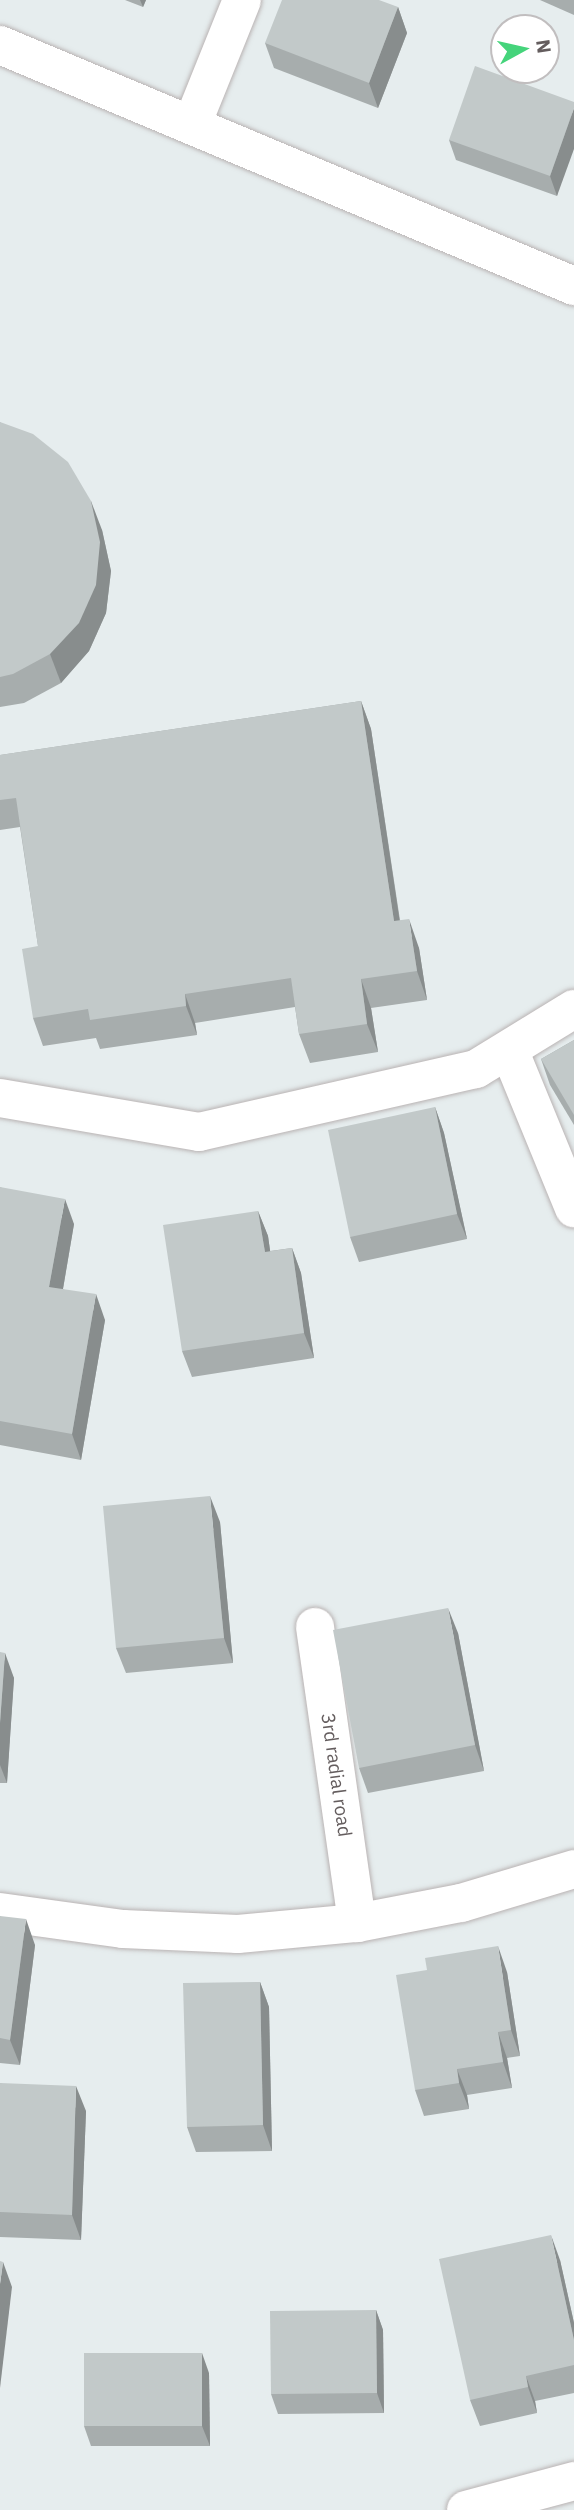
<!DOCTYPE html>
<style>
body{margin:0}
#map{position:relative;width:574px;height:2510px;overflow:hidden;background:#e6edee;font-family:"IBM Plex Sans",sans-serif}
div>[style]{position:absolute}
.roads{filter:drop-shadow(0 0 2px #b9b3b3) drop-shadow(0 0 2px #b9b3b3)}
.minor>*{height:38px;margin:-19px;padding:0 19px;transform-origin:19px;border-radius:19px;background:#fff}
.wall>*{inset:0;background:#a7adad}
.shaded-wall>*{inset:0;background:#888d8d}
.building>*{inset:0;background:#c2c9c9}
span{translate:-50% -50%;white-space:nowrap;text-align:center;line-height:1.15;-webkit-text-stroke:6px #fff;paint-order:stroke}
.street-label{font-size:19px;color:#645d5e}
.north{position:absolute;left:490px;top:14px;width:70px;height:70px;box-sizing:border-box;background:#fff;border:2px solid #c1bebf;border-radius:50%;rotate:82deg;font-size:19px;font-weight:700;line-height:28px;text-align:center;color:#645d5e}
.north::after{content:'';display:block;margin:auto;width:24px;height:32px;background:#45d47b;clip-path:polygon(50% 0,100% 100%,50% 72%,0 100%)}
</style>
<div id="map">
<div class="roads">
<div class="minor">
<div style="left:0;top:45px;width:623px;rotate:22.78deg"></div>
<div style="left:193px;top:122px;width:131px;rotate:-68.1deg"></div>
<div style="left:510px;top:1052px;width:169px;rotate:67.7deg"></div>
<div style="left:0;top:1098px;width:202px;rotate:9.7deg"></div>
<div style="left:199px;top:1132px;width:284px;rotate:-12.8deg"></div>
<div style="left:476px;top:1069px;width:115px;rotate:-31.5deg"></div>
<div style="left:315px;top:1627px;width:299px;rotate:81.9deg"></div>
<div style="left:0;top:1912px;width:124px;rotate:7.9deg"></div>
<div style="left:123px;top:1929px;width:115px;rotate:2.5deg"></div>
<div style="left:238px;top:1934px;width:120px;rotate:-5.3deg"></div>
<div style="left:357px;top:1923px;width:106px;rotate:-10.9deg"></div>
<div style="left:461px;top:1903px;width:118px;rotate:-16.7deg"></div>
<div style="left:466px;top:2510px;width:112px;rotate:-15deg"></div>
</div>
</div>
<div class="wall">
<div style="clip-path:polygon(125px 0,146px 0,143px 7px)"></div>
<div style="clip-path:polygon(540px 0,574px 0,574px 15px)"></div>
<div style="clip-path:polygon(398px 7px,407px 33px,378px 108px,274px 68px,265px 43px)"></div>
<div style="clip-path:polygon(574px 102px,557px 196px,456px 160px,449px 140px)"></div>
<div style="clip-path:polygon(0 422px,102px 530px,111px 571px,106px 613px,89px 651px,61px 683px,24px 703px,0 707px)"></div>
<div style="clip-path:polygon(361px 701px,371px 729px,400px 920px,419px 948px,427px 1000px,371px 1008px,378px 1052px,310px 1063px,299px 1034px,295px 1007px,195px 1023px,197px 1035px,100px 1049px,96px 1038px,43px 1046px,33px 1018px,38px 946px,20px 827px,0 830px,0 755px)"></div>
<div style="clip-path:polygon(574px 1040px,574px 1125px,550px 1085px,541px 1059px)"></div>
<div style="clip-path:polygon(435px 1107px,444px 1133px,467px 1239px,359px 1262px,350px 1237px)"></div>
<div style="clip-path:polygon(0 1187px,74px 1224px,63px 1289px,105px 1320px,81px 1460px,0 1445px)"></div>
<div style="clip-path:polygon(258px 1211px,268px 1236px,270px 1251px,292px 1248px,301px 1273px,314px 1358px,192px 1377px,182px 1351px)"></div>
<div style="clip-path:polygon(220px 1522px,233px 1663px,126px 1673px,116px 1648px)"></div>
<div style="clip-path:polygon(458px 1633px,484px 1771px,368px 1793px,359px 1768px)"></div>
<div style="clip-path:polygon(0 1652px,14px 1678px,7px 1783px,0 1783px)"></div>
<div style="clip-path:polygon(0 1916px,35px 1945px,20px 2065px,0 2063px)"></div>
<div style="clip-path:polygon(507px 1972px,520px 2056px,507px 2058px,512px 2088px,467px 2095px,469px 2109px,424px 2116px,415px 2090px)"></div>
<div style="clip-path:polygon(260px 1982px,269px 2007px,272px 2151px,196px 2152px,187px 2127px)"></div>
<div style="clip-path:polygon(0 2083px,86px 2111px,81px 2240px,0 2237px)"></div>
<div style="clip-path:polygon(560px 2260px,574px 2323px,574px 2393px,535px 2401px,537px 2413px,480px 2426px,470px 2400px)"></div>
<div style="clip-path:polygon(376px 2310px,383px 2330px,384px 2413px,278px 2414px,271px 2394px)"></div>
<div style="clip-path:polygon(209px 2373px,210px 2446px,91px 2446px,84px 2426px)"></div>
</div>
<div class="shaded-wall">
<div style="clip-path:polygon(140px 0,146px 0,143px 7px)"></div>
<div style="clip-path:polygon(398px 7px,407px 33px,378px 108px,369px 83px)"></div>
<div style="clip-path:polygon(574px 108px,574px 149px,557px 196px,550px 176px)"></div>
<div style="clip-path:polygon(91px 501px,102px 530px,111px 571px,106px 613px,89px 651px,61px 683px,50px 654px)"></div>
<div style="clip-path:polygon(361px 701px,371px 729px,404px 950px,394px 921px)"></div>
<div style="clip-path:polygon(409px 919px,419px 948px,427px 1000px,417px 971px)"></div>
<div style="clip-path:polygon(361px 979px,371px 1008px,378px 1052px,367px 1024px)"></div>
<div style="clip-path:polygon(185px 994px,195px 1023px,197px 1035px,186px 1006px)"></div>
<div style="clip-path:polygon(435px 1107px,444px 1133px,467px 1239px,457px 1214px)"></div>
<div style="clip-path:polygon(65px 1199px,74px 1224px,59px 1312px,49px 1287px)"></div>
<div style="clip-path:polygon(258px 1211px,268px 1236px,274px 1278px,265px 1252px)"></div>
<div style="clip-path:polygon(292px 1248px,301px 1273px,314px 1358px,304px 1333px)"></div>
<div style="clip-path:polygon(96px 1294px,105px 1320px,81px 1460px,72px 1434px)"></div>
<div style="clip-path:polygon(210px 1496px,220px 1522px,233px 1663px,224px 1638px)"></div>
<div style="clip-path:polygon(448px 1608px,458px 1633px,484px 1771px,475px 1745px)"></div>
<div style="clip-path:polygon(5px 1653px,14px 1678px,7px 1783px,0 1765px,0 1723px)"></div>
<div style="clip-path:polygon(26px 1919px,35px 1945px,20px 2065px,10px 2040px)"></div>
<div style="clip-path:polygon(498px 1946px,507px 1972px,520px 2056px,511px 2030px)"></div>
<div style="clip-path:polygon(260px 1982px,269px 2007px,272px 2151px,263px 2125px)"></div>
<div style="clip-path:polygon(498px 2032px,507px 2058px,512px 2088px,503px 2062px)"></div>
<div style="clip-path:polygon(457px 2069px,467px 2095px,469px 2109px,459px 2083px)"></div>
<div style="clip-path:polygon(76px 2086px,86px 2111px,81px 2240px,72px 2215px)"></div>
<div style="clip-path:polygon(551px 2235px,560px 2260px,574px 2323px,574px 2340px)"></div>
<div style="clip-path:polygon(3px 2262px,12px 2287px,0 2388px,0 2284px)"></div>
<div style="clip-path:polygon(376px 2310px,383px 2330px,384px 2413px,377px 2393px)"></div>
<div style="clip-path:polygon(202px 2353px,209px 2373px,210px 2446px,202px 2426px)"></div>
<div style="clip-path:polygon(526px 2376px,535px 2401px,537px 2413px,528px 2387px)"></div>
</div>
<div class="building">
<div style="clip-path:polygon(282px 0,379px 0,398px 7px,369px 83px,265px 43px)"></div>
<div style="clip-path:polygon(475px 66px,574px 102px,574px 108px,550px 176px,449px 140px)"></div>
<div style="clip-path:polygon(0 422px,33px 434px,68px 462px,91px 501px,100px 542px,96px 585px,79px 623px,50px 654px,13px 674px,0 677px)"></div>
<div style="clip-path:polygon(361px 701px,394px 921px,409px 919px,417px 971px,361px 979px,367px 1024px,299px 1034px,291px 978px,185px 994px,186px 1006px,90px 1020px,88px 1009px,33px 1018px,22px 949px,38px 946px,16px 798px,0 800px,0 755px)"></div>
<div style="clip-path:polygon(574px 1040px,574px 1115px,541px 1059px)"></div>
<div style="clip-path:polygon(435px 1107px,457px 1214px,350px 1237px,328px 1130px)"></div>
<div style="clip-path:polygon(0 1187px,65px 1199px,49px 1287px,96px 1294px,72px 1434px,0 1421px)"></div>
<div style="clip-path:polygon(258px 1211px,265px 1252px,292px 1248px,304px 1333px,182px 1351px,163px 1225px)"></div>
<div style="clip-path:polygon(210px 1496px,224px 1638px,116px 1648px,103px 1506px)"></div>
<div style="clip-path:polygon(448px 1608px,475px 1745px,359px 1768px,333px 1630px)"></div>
<div style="clip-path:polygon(0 1652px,5px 1653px,0 1723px)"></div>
<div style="clip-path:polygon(0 1916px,26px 1919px,10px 2040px,0 2038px)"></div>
<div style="clip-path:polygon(498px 1946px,511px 2030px,498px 2032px,503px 2062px,457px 2069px,459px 2083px,415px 2090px,396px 1975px,427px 1970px,425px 1958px)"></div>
<div style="clip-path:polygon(260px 1982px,263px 2125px,187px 2127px,183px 1983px)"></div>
<div style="clip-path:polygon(0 2083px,76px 2086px,72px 2215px,0 2212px)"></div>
<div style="clip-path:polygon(551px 2235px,574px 2340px,574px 2365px,526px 2376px,528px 2387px,470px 2400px,439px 2259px)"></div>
<div style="clip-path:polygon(0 2261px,3px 2262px,0 2284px)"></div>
<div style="clip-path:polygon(376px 2310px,377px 2393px,271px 2394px,270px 2311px)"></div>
<div style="clip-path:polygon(84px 2353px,202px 2353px,202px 2426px,84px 2426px)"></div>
</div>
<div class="street-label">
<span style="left:336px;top:1775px;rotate:82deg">3rd radial road</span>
</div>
<div class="north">N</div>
</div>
